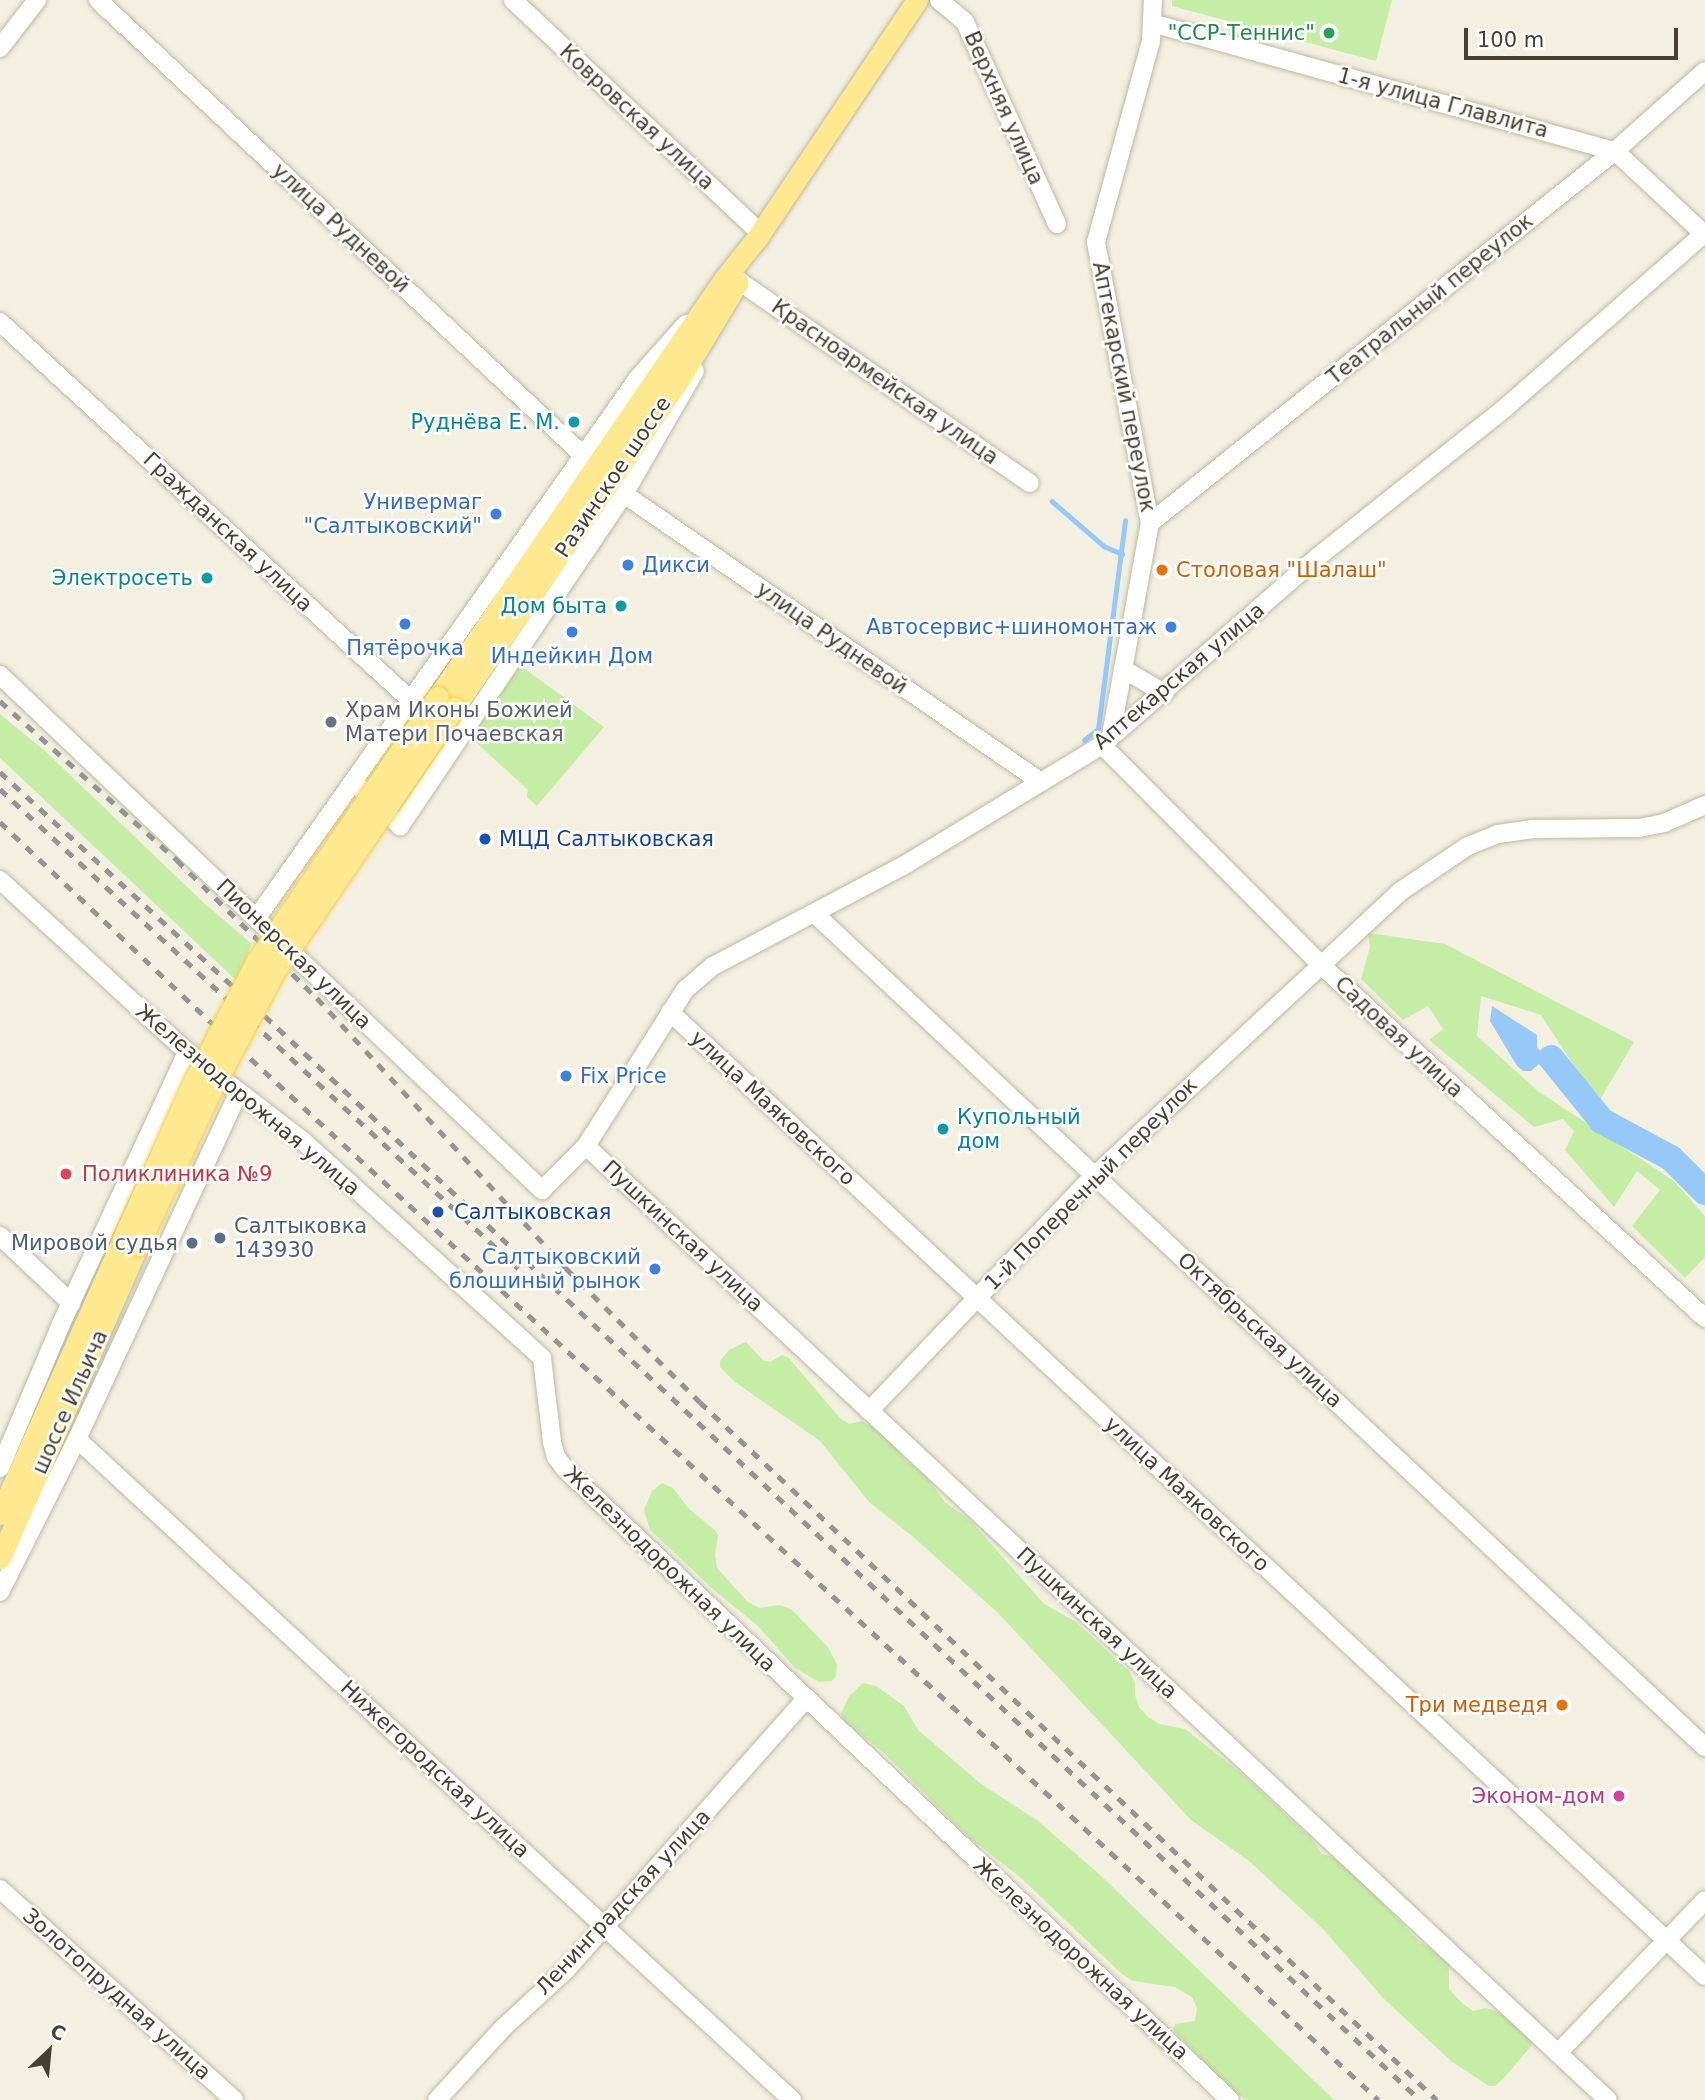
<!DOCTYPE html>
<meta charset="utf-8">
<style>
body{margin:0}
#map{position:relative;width:1705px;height:2100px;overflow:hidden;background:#f3f0e2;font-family:"DejaVu Sans",sans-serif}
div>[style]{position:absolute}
.green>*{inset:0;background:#c6eda6}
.water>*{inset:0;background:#96c8f8}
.stream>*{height:4.5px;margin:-2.25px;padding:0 2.25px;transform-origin:2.25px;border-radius:2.25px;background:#96c8f8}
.river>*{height:26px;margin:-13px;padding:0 13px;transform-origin:13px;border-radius:13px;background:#96c8f8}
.roads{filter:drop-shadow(0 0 2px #bfb9a4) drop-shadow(0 0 2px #bfb9a4)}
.minor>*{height:18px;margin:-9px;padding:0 9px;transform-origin:9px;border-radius:9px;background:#fff}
.major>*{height:21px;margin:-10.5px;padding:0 10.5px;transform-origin:10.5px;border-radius:10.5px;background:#ffe990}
.rail>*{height:4.5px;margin-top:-2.25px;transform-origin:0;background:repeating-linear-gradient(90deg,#949494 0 9px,transparent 0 18px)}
.bridges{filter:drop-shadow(0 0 2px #f1cf53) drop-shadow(0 0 2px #f1cf53)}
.major-bridge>*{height:21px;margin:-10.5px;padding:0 10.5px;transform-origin:10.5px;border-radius:10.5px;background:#ffe990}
.dots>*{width:19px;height:19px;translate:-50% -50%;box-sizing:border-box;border:4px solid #fff;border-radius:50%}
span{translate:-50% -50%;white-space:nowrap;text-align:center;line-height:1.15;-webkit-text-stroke:5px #fff;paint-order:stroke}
.leisure-label{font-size:21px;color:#27864d}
.right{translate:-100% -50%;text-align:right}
.street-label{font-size:21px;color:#454032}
.culture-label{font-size:21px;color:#0d838f}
.left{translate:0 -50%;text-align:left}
.shop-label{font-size:21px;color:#366cbe}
.food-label{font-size:21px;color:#c56008}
.worship-label{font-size:21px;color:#5b616d}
.transit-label{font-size:21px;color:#164399}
.health-label{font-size:21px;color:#be3a42}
.service-label{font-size:21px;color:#4e5e75}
.hotel-label{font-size:21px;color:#b23c85}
.north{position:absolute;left:14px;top:2016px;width:70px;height:70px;-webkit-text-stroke:5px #fff;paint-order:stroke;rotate:26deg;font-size:19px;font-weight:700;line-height:28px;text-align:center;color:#454032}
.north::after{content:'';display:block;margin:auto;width:24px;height:32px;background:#454032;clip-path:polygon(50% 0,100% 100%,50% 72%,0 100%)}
.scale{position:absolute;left:1464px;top:28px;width:214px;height:32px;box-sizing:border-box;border:4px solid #454032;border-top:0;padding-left:9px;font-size:21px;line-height:24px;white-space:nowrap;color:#454032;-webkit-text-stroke:5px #fff;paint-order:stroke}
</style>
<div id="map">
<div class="green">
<div style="clip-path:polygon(1172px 0,1392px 0,1376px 61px,1172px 6px)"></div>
<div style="clip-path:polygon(517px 663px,604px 727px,537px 806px,527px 797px,528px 790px,468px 735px)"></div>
<div style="clip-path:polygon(0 714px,45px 751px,205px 904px,252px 944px,236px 980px,0 758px)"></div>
<div style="clip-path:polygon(1368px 933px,1445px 944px,1634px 1042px,1598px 1103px,1541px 1015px,1481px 996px,1477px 1036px,1538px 1091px,1674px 1181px,1705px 1216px,1705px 1257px,1685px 1278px,1632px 1226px,1660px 1190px,1637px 1171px,1614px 1207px,1565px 1150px,1574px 1131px,1563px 1119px,1534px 1127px,1429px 1040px,1443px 1029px,1428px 1006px,1403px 1020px,1361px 979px,1370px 947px)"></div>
<div style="clip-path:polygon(746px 1342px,764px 1361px,770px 1362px,782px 1355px,788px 1357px,839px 1417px,849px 1424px,862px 1421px,890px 1439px,904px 1459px,925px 1475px,945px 1502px,971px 1521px,1044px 1604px,1076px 1622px,1129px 1671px,1135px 1682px,1135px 1695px,1139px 1707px,1148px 1717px,1159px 1724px,1185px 1729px,1241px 1773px,1311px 1838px,1322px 1854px,1340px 1859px,1417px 1939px,1449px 1963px,1449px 1989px,1462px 2003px,1473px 2011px,1486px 2008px,1498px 2012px,1530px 2036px,1532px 2045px,1505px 2077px,1495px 2086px,1489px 2086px,1451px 2061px,1384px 1999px,1323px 1929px,1249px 1861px,1191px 1820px,998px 1613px,911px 1535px,870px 1503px,820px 1441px,735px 1382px,720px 1367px,720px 1361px,729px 1350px)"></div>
<div style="clip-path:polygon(662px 1483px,673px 1488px,689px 1509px,715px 1530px,718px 1535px,715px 1555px,717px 1568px,748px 1602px,759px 1608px,779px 1605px,791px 1609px,828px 1647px,837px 1665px,836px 1676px,832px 1681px,819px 1682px,795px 1668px,758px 1626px,715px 1591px,650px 1530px,644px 1510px,652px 1491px)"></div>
<div style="clip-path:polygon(863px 1683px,876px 1686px,904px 1706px,918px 1730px,980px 1783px,1038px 1821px,1098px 1873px,1334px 2100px,1246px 2100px,1234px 2091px,1173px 2030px,1175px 2024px,1195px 2021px,1197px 2008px,1192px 1997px,1175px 1987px,1133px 1981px,1122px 1974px,1022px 1879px,970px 1838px,884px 1753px,843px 1720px,841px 1714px,849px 1696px)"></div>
</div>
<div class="water">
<div style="clip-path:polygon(1492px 1006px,1537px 1035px,1537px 1048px,1551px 1058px,1549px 1069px,1539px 1064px,1531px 1071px,1523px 1071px,1517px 1066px,1490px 1021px)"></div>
</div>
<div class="stream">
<div style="left:1052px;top:501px;width:69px;rotate:40.9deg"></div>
<div style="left:1104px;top:546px;width:20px;rotate:24deg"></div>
<div style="left:1084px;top:740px;width:18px;rotate:-38deg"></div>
<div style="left:1098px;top:729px;width:210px;rotate:-82.6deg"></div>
</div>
<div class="river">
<div style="left:1551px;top:1058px;width:81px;rotate:51deg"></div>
<div style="left:1602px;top:1121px;width:78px;rotate:28.2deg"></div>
<div style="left:1671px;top:1158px;width:48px;rotate:45deg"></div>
</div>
<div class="roads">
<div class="minor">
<div style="left:98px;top:0;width:666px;rotate:43.18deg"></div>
<div style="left:513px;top:0;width:340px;rotate:43.3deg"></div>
<div style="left:939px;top:0;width:34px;rotate:40deg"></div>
<div style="left:965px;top:22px;width:222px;rotate:65.5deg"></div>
<div style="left:1152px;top:23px;width:480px;rotate:15.5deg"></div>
<div style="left:1615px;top:151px;width:123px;rotate:43deg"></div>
<div style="left:0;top:48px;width:61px;rotate:-52.4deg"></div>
<div style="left:739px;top:281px;width:354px;rotate:34.8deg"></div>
<div style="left:0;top:322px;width:568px;rotate:42.65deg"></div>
<div style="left:624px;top:494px;width:507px;rotate:34.63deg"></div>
<div style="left:1150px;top:523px;width:595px;rotate:-38.66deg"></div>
<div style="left:1615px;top:151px;width:120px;rotate:-41.6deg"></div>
<div style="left:1123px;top:669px;width:48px;rotate:30.3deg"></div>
<div style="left:0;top:675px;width:748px;rotate:43.54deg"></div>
<div style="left:542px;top:1190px;width:62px;rotate:-45deg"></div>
<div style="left:586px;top:1146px;width:185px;rotate:-57.6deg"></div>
<div style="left:685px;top:990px;width:37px;rotate:-41deg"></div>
<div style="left:713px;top:966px;width:215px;rotate:-27.8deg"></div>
<div style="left:903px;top:866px;width:233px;rotate:-31.3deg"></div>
<div style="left:1102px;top:745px;width:288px;rotate:-41.1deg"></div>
<div style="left:1319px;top:556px;width:239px;rotate:-38.5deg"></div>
<div style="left:1506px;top:407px;width:264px;rotate:-41.2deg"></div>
<div style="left:1111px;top:735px;width:216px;rotate:-79.6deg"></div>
<div style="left:1150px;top:523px;width:286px;rotate:-100.9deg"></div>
<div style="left:1096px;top:242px;width:208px;rotate:-74.7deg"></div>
<div style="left:1151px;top:41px;width:41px;rotate:-87.2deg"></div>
<div style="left:1102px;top:745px;width:309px;rotate:45.1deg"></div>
<div style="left:1320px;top:964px;width:523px;rotate:42.6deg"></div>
<div style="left:354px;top:782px;width:64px;rotate:43.7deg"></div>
<div style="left:400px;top:826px;width:400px;rotate:-56deg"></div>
<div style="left:624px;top:494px;width:142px;rotate:-60deg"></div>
<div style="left:0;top:880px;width:254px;rotate:42.6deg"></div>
<div style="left:187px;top:1052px;width:146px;rotate:37.5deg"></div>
<div style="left:303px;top:1141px;width:323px;rotate:42.2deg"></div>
<div style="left:542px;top:1358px;width:85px;rotate:83.2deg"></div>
<div style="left:552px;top:1442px;width:16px;rotate:75deg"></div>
<div style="left:556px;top:1457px;width:16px;rotate:52deg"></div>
<div style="left:566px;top:1470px;width:915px;rotate:43.49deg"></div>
<div style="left:815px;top:914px;width:1219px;rotate:43.11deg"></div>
<div style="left:256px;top:919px;width:662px;rotate:-54.77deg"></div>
<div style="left:638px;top:378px;width:72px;rotate:-48.4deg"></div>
<div style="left:670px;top:1012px;width:1414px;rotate:42.97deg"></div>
<div style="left:586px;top:1146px;width:1398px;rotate:43.03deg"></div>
<div style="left:0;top:1236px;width:98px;rotate:43.3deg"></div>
<div style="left:869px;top:1411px;width:320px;rotate:-46.3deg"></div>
<div style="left:1090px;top:1180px;width:425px;rotate:-42.9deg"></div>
<div style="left:1401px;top:891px;width:81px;rotate:-33.9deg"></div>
<div style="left:1468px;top:846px;width:32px;rotate:-22deg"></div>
<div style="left:1498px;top:834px;width:34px;rotate:-8deg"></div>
<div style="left:1532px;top:829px;width:107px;rotate:-0.5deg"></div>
<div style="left:1639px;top:828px;width:25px;rotate:-11deg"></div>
<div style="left:1664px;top:823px;width:45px;rotate:-23.7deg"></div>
<div style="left:77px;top:1439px;width:974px;rotate:42.75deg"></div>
<div style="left:0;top:1468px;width:156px;rotate:-67deg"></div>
<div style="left:61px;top:1324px;width:300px;rotate:-65.1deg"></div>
<div style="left:0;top:1592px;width:171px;rotate:-63.3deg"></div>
<div style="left:77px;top:1439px;width:382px;rotate:-65deg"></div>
<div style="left:0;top:1889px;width:315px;rotate:42deg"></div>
<div style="left:1558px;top:2053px;width:212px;rotate:-46.1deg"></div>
<div style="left:437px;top:2100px;width:99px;rotate:-47.5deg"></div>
<div style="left:504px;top:2027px;width:84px;rotate:-42.6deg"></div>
<div style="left:566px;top:1970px;width:361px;rotate:-48.5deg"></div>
</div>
<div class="major">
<div style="left:438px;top:697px;width:506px;rotate:-55.62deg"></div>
<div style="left:724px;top:279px;width:53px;rotate:-51.2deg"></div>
<div style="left:757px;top:238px;width:287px;rotate:-56.1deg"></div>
<div style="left:454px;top:708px;width:406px;rotate:-55.6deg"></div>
<div style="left:683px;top:373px;width:106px;rotate:-58.9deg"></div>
<div style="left:0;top:1514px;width:301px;rotate:-65.9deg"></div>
<div style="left:0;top:1558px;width:342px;rotate:-66.2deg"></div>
</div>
</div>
<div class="rail">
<div style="left:0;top:701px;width:238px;rotate:41.9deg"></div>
<div style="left:177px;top:860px;width:197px;rotate:44.6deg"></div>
<div style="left:317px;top:998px;width:369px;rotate:47.3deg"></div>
<div style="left:567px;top:1269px;width:188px;rotate:45deg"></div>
<div style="left:700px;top:1402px;width:1015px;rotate:43.44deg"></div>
<div style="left:0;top:772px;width:360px;rotate:42.6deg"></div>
<div style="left:265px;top:1016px;width:1584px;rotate:43.18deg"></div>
<div style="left:0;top:789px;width:706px;rotate:42.76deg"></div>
<div style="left:0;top:822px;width:291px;rotate:43.5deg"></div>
<div style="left:211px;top:1022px;width:1589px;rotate:42.71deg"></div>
</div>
<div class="bridges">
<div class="major-bridge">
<div style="left:123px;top:1239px;width:173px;rotate:-65.8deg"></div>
<div style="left:194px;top:1081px;width:136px;rotate:-62.3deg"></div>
<div style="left:257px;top:961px;width:320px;rotate:-55.6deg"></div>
<div style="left:138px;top:1245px;width:171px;rotate:-64.8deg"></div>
<div style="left:211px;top:1090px;width:134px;rotate:-61.9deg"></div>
<div style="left:274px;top:972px;width:320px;rotate:-55.7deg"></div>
</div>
</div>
<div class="dots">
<div style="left:1329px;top:33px;background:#2e9e5b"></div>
<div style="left:574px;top:422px;background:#0f9aa8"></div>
<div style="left:496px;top:514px;background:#3f7fe0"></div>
<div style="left:628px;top:565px;background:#3f7fe0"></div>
<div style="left:1162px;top:570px;background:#e8710a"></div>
<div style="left:207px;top:578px;background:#0f9aa8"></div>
<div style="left:621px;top:606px;background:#0f9aa8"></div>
<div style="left:405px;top:624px;background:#3f7fe0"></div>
<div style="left:1171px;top:627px;background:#3f7fe0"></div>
<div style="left:572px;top:632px;background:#3f7fe0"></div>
<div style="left:331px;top:722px;background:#6b7280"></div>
<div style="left:485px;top:839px;background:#1a4fb4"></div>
<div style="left:566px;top:1076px;background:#3f7fe0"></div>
<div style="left:943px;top:1129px;background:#0f9aa8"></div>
<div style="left:66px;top:1174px;background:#e0444e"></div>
<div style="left:438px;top:1212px;background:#1a4fb4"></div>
<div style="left:220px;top:1238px;background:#5c6f8a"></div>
<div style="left:192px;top:1243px;background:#5c6f8a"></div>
<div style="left:655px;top:1269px;background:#3f7fe0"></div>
<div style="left:1562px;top:1705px;background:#e8710a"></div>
<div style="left:1619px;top:1796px;background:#d1479c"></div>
</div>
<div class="leisure-label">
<span class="right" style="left:1315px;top:33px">"ССР-Теннис"</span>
</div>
<div class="street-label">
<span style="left:1443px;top:103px;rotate:15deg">1-я улица Главлита</span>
<span style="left:1004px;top:108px;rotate:66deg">Верхняя улица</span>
<span style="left:637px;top:117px;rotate:43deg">Ковровская улица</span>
<span style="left:341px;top:228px;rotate:43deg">улица Рудневой</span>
<span style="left:1430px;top:299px;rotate:-39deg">Театральный переулок</span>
<span style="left:885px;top:382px;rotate:35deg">Красноармейская улица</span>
<span style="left:1124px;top:387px;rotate:79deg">Аптекарский переулок</span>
<span style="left:613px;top:477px;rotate:-56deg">Разинское шоссе</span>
<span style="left:228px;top:532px;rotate:43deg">Гражданская улица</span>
<span style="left:832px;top:638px;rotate:35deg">улица Рудневой</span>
<span style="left:1179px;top:676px;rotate:-40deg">Аптекарская улица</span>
<span style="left:294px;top:954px;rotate:44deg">Пионерская улица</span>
<span style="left:1399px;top:1037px;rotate:43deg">Садовая улица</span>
<span style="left:248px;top:1100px;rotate:40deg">Железнодорожная улица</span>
<span style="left:773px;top:1108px;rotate:43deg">улица Маяковского</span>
<span style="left:1091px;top:1184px;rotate:-45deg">1-й Поперечный переулок</span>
<span style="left:683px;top:1236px;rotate:43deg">Пушкинская улица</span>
<span style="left:1260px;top:1330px;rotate:43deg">Октябрьская улица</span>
<span style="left:70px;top:1402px;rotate:-66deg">шоссе Ильича</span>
<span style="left:1187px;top:1494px;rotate:43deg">улица Маяковского</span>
<span style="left:670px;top:1569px;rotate:44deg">Железнодорожная улица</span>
<span style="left:1097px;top:1623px;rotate:43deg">Пушкинская улица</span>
<span style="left:435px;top:1769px;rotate:43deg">Нижегородская улица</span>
<span style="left:623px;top:1902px;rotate:-47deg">Ленинградская улица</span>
<span style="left:1081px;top:1959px;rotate:43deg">Железнодорожная улица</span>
<span style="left:117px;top:1994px;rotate:42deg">Золотопрудная улица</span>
</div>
<div class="culture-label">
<span class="right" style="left:560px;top:422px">Руднёва Е. М.</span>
<span class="right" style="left:193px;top:578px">Электросеть</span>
<span class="right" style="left:607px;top:606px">Дом быта</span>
<span class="left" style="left:957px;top:1129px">Купольный<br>дом</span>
</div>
<div class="shop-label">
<span class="right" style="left:482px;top:514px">Универмаг<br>"Салтыковский"</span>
<span class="left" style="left:642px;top:565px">Дикси</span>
<span class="right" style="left:1157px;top:627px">Автосервис+шиномонтаж</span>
<span style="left:405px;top:648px">Пятёрочка</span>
<span style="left:572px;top:656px">Индейкин Дом</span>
<span class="left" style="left:580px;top:1076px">Fix Price</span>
<span class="right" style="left:641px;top:1269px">Салтыковский<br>блошиный рынок</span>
</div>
<div class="food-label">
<span class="left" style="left:1176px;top:570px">Столовая "Шалаш"</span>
<span class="right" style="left:1548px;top:1705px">Три медведя</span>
</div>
<div class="worship-label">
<span class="left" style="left:345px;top:722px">Храм Иконы Божией<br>Матери Почаевская</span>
</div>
<div class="transit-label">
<span class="left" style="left:499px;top:839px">МЦД Салтыковская</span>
<span class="left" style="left:454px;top:1212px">Салтыковская</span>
</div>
<div class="health-label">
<span class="left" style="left:82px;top:1174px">Поликлиника №9</span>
</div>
<div class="service-label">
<span class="left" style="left:234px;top:1238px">Салтыковка<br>143930</span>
<span class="right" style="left:178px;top:1243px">Мировой судья</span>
</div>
<div class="hotel-label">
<span class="right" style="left:1605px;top:1796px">Эконом-дом</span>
</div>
<div class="north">С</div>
<div class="scale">100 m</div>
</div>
